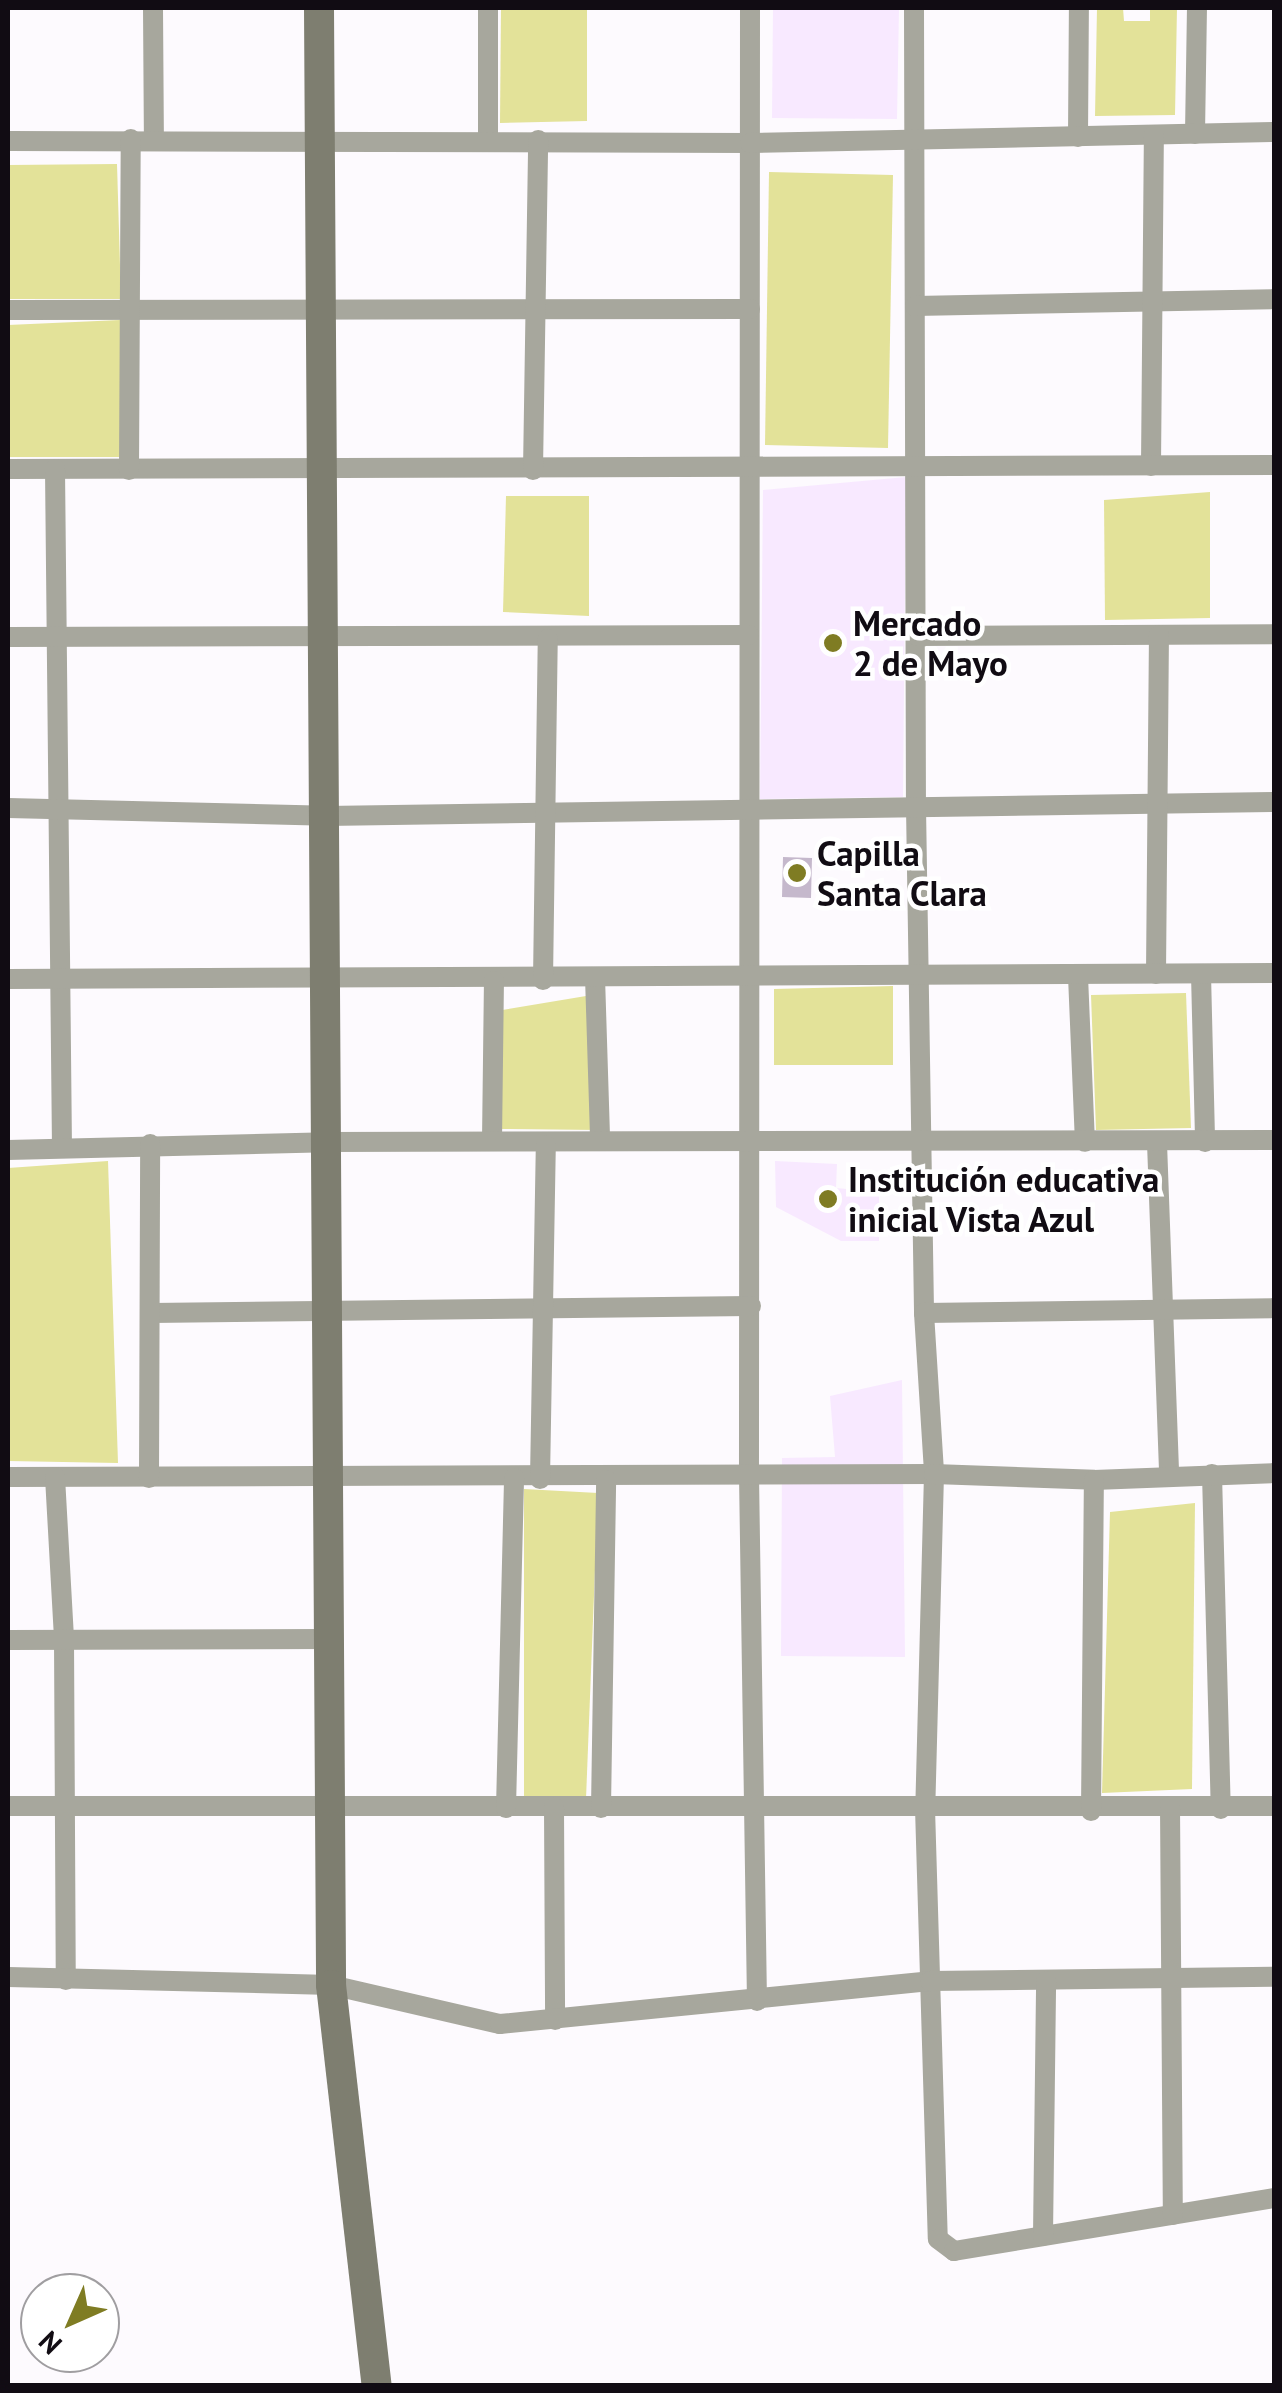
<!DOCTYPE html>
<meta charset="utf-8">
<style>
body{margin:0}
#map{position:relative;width:1282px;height:2393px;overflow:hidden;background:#fdfafe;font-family:"PT Sans",sans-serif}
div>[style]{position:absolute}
.built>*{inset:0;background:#f8e9ff}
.green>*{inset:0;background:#e3e299}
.building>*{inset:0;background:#c5b8cc}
.street>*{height:20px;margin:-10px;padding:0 10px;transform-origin:10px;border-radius:10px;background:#a7a79d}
.secondary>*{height:30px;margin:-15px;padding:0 15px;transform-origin:15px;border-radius:15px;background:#7e7e70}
.dots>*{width:28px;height:28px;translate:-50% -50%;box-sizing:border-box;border:5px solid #fff;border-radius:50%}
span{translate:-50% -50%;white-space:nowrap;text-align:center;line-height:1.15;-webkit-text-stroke:9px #fff;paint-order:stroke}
.poi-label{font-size:35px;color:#110c13;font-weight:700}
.left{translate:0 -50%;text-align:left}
.frame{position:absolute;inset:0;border:10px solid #110c13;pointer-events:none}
.north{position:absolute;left:20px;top:2273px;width:100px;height:100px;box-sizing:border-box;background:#fff;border:2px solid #a09ea1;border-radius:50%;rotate:225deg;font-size:28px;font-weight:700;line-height:40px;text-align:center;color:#110c13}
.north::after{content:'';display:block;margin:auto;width:35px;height:45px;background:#7f7c23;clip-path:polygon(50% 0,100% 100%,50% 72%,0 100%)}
</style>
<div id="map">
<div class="built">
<div style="clip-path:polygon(773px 8px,899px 8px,897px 119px,772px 118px)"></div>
<div style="clip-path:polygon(906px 477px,903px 797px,760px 799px,763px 490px)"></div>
<div style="clip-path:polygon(775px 1161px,837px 1164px,836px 1188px,879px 1192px,879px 1241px,841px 1241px,776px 1207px)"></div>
<div style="clip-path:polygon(902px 1380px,905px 1657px,781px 1656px,782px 1458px,835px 1457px,830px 1396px)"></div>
</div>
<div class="green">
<div style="clip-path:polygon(501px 8px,587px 8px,587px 121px,500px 123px)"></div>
<div style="clip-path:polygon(1097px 8px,1123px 8px,1124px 21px,1150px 21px,1150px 8px,1177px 8px,1175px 115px,1095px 116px)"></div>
<div style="clip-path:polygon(117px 164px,121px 299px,8px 299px,8px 165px)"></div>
<div style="clip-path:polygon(769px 172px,893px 175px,888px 448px,765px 445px)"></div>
<div style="clip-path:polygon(120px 320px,121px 457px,8px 457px,8px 325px)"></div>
<div style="clip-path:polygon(1210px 492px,1210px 618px,1105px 620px,1104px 500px)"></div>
<div style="clip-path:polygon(506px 496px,589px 496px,589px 616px,503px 612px)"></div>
<div style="clip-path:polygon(893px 986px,893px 1065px,774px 1065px,774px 989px)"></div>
<div style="clip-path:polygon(1186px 993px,1191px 1128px,1096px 1130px,1091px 995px)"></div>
<div style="clip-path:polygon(586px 996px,598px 1130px,498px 1129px,496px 1011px)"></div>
<div style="clip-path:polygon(108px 1161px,118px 1463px,8px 1461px,8px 1168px)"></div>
<div style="clip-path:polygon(524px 1489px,598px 1493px,586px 1799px,524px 1796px)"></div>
<div style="clip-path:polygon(1195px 1503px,1192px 1789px,1102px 1793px,1110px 1512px)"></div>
</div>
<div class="building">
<div style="clip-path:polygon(783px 857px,812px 858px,811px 898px,782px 897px)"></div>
</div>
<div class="street">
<div style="left:153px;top:8px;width:131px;rotate:89.6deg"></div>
<div style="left:750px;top:8px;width:1467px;rotate:90.04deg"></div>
<div style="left:749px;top:1475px;width:526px;rotate:89.13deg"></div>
<div style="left:914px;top:8px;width:799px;rotate:89.86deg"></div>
<div style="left:916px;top:807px;width:506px;rotate:89.09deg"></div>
<div style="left:924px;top:1313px;width:161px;rotate:86.4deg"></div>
<div style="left:934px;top:1474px;width:334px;rotate:91.5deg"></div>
<div style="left:925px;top:1808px;width:431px;rotate:88.3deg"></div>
<div style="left:938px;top:2239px;width:20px;rotate:37deg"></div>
<div style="left:954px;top:2251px;width:324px;rotate:-9.4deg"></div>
<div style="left:1195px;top:134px;width:126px;rotate:-89.1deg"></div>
<div style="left:1078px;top:137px;width:129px;rotate:-89.6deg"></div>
<div style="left:488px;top:140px;width:132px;rotate:-90deg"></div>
<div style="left:8px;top:141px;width:742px;rotate:0.15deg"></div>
<div style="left:750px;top:143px;width:524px;rotate:-1.2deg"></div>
<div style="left:915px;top:306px;width:359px;rotate:-1.1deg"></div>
<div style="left:8px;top:310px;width:742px;rotate:-0.08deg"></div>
<div style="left:1151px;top:466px;width:331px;rotate:-89.5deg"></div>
<div style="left:8px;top:469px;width:1266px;rotate:-0.18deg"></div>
<div style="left:55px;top:469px;width:676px;rotate:89.41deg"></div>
<div style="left:129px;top:470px;width:331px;rotate:-89.7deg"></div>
<div style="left:533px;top:470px;width:330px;rotate:-89.1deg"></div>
<div style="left:917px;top:636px;width:357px;rotate:-0.3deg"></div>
<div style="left:8px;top:637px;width:741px;rotate:-0.15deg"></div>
<div style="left:8px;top:808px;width:318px;rotate:1.4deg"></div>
<div style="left:326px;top:816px;width:948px;rotate:-0.85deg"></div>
<div style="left:1156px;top:974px;width:339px;rotate:-89.5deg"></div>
<div style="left:1201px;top:974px;width:168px;rotate:88.6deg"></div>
<div style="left:1078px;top:976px;width:166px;rotate:87.6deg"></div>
<div style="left:595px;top:977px;width:163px;rotate:88.2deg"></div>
<div style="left:8px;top:979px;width:1266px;rotate:-0.27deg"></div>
<div style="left:543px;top:980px;width:341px;rotate:-89.2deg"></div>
<div style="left:492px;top:1141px;width:160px;rotate:-89.3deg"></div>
<div style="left:1157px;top:1143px;width:331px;rotate:87.9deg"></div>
<div style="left:8px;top:1150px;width:319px;rotate:-1.4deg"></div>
<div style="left:327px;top:1142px;width:947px;rotate:-0.12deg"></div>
<div style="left:151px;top:1313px;width:600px;rotate:-0.67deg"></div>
<div style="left:924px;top:1313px;width:350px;rotate:-0.8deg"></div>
<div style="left:1212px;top:1474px;width:335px;rotate:88.5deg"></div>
<div style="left:8px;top:1477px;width:926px;rotate:-0.19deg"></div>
<div style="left:934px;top:1474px;width:160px;rotate:2.1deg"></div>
<div style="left:1094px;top:1480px;width:180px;rotate:-2.2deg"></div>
<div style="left:55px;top:1477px;width:162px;rotate:86.8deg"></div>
<div style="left:64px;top:1639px;width:341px;rotate:89.7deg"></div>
<div style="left:149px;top:1478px;width:334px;rotate:-89.8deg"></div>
<div style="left:540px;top:1479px;width:334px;rotate:-89deg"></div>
<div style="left:8px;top:1640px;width:317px;rotate:-0.2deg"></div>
<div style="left:8px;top:1806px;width:1266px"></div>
<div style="left:1170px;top:1806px;width:409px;rotate:89.6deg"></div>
<div style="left:554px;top:1807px;width:213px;rotate:89.7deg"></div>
<div style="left:506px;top:1808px;width:330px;rotate:-88.6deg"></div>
<div style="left:601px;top:1808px;width:328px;rotate:-89.1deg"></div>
<div style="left:1091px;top:1811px;width:331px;rotate:-89.5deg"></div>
<div style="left:8px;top:1977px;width:323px;rotate:1.4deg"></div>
<div style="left:331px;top:1985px;width:173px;rotate:13deg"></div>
<div style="left:500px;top:2024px;width:432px;rotate:-5.7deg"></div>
<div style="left:930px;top:1981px;width:344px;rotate:-0.7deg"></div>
<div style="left:1043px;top:2236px;width:255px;rotate:-89.3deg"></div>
</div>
<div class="secondary">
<div style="left:319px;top:8px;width:1977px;rotate:89.65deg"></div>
<div style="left:331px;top:1985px;width:404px;rotate:83.5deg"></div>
</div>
<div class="dots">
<div style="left:833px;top:643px;background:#7f7c23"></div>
<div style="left:797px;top:873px;background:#7f7c23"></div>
<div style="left:828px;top:1199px;background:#7f7c23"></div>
</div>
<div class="poi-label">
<span class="left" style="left:853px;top:643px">Mercado<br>2 de Mayo</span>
<span class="left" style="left:817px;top:873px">Capilla<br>Santa Clara</span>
<span class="left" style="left:848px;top:1199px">Institución educativa<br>inicial Vista Azul</span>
</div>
<div class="frame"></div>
<div class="north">N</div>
</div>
